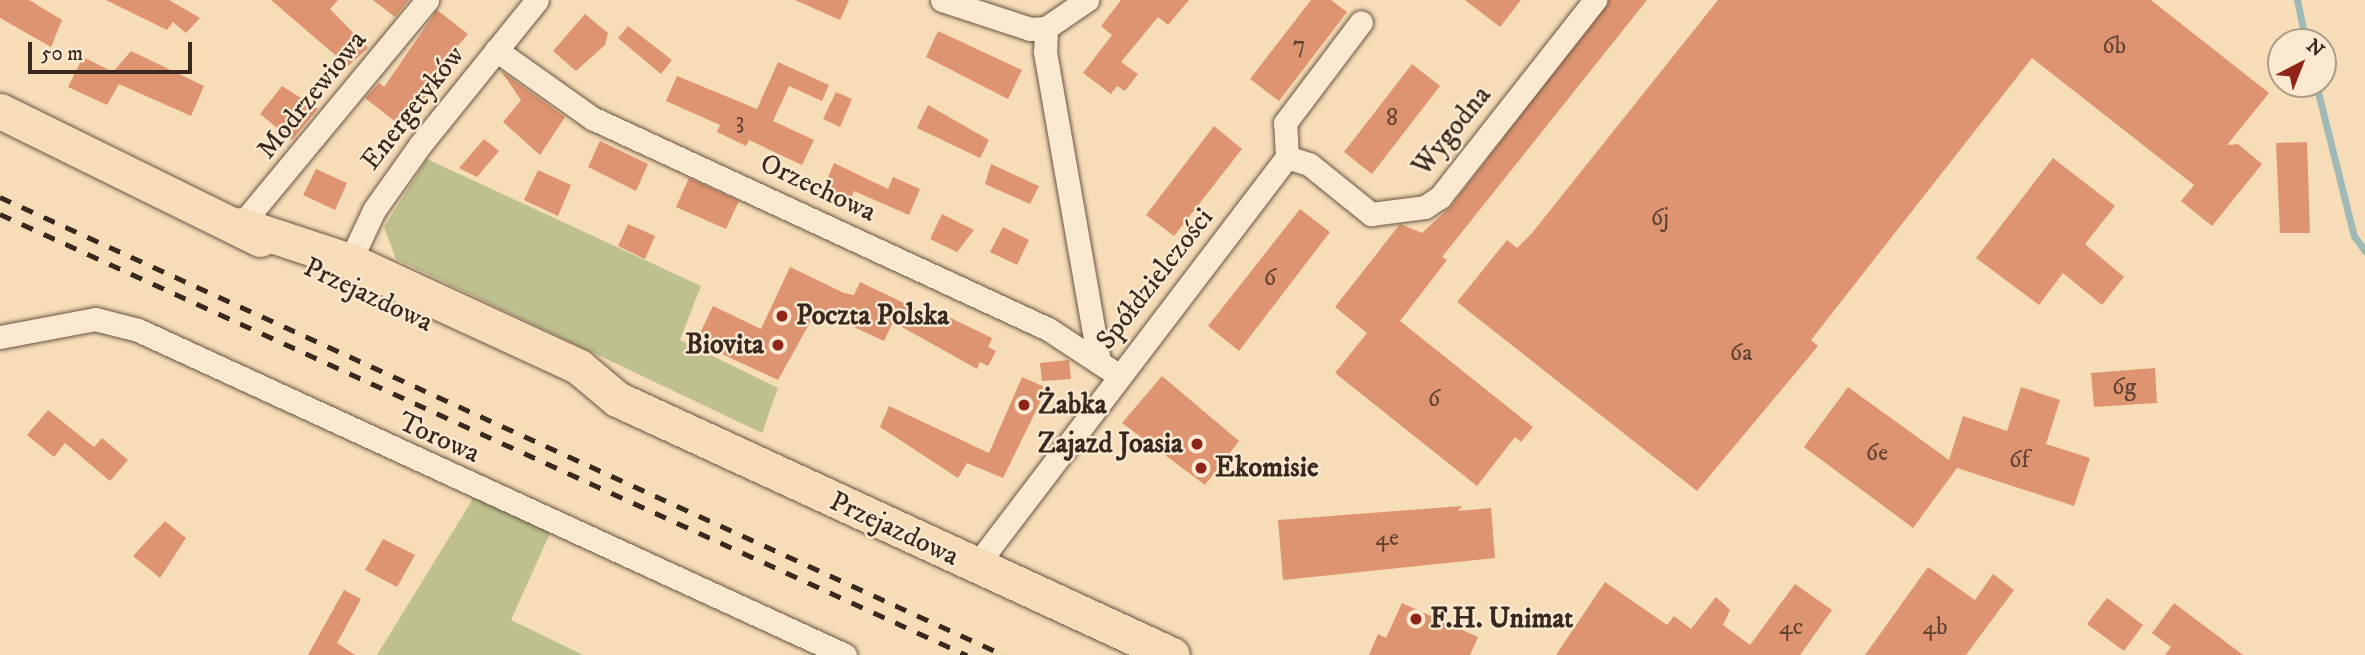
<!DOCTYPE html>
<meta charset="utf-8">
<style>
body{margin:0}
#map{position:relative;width:2365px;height:655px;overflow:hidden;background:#f7ddb7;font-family:"IM FELL DW Pica",serif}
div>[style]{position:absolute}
.green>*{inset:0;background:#bec08e}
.stream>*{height:7px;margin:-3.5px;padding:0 3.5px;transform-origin:3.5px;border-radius:3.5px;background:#9fbab6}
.building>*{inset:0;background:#de9470}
.roads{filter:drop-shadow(0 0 2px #685544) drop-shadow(0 0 2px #685544)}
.street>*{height:23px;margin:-11.5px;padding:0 11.5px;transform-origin:11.5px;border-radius:11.5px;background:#fae9d0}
.primary>*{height:35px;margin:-17.5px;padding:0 17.5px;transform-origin:17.5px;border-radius:17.5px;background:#f7ddb7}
.rail>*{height:5px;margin-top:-2.5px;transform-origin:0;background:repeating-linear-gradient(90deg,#38281d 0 12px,transparent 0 24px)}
.dots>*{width:19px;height:19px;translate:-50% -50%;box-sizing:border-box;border:4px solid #fae9d0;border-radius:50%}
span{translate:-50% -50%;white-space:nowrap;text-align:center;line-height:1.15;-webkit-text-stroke:5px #fae9d0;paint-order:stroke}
.number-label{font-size:24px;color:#624332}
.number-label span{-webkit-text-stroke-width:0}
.street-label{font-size:28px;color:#38281d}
.poi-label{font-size:28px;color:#38281d;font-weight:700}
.left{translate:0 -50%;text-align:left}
.right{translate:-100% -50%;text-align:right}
.north{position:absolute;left:2267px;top:28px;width:70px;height:70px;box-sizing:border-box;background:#fae9d0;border:2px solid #ac9c88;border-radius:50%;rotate:42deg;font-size:19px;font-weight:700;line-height:28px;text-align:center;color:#38281d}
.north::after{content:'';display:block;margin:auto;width:24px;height:32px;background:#8f2418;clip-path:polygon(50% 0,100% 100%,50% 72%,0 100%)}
.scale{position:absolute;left:28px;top:42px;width:164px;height:32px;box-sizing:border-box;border:4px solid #38281d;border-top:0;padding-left:9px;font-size:21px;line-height:24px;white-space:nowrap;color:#38281d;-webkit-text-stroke:5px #fae9d0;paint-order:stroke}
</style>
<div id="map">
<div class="green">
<div style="clip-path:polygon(427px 159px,701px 286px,680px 340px,778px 388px,762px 433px,396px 259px,384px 227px)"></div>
<div style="clip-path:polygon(479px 489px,555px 522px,511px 620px,583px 655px,377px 655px)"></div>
</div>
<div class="stream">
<div style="left:2297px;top:0;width:43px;rotate:77.9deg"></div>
<div style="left:2316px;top:84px;width:157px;rotate:76deg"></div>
<div style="left:2354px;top:236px;width:19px;rotate:54deg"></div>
</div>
<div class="building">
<div style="clip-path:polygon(0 0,29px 0,62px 20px,51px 47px,0 18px)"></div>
<div style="clip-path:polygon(106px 0,169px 0,200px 18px,186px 33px,173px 22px,167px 30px)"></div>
<div style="clip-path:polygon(271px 0,338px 0,330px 9px,368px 48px,348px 66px)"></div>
<div style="clip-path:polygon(373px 0,409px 0,395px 17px)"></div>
<div style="clip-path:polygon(795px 0,849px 0,840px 20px)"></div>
<div style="clip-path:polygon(1121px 0,1189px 0,1168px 25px,1158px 17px,1121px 62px,1138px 74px,1125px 91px,1117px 86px,1111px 94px,1083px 73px,1112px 35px,1101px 26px)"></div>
<div style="clip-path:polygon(1311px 0,1331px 0,1347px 12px,1279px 101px,1250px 79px)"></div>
<div style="clip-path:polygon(1465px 0,1521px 0,1500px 27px)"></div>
<div style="clip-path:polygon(1609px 0,1647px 0,1442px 257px,1447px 260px,1400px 321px,1533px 427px,1521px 442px,1515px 437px,1477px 486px,1335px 373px,1367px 333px,1335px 307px,1400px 224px,1422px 233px,1451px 206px)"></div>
<div style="clip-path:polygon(1718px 0,2151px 0,2269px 93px,2227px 145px,2238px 144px,2262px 164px,2212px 226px,2181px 201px,2194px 185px,2032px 58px,1811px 340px,1818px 346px,1697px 491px,1457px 302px,1507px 240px,1517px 248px,1532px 233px)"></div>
<div style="clip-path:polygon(437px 10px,468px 34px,428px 81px,436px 87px,424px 103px,417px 98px,397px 123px,365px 98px,379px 83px,384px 87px)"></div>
<div style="clip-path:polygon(585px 14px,608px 33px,605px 45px,576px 71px,553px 51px)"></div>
<div style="clip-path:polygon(628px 26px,672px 60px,661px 74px,618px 38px)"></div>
<div style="clip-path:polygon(938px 31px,1022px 70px,1008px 99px,926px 57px)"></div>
<div style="clip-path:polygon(131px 51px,204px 86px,191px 116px,119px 84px,107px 105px,68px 87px,83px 57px,113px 72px)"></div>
<div style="clip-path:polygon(778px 62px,829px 85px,822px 101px,789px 86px,773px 121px,814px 140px,802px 165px,749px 140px,746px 146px,717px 132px,720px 125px,666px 101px,677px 76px,757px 109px)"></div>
<div style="clip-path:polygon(1412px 64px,1440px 86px,1372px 174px,1344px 152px)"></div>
<div style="clip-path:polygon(501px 71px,565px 117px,540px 155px,503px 122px,521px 100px)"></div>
<div style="clip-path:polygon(282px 86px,318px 109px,292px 140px,260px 114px)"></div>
<div style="clip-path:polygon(836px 92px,852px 99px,840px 127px,823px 119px)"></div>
<div style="clip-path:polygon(928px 105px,989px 140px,980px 158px,917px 128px)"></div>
<div style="clip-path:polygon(1214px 126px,1242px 149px,1174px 236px,1146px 215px)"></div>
<div style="clip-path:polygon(484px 139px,499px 151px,477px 177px,459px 168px)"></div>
<div style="clip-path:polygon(600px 141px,648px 164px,636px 191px,588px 167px)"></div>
<div style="clip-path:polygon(2307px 142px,2310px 233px,2280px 233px,2276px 143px)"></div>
<div style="clip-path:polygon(2053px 158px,2115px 206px,2085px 244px,2124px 277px,2102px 305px,2063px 273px,2039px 305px,1976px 258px)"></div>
<div style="clip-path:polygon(834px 163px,888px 189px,893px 177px,920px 189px,909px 215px,854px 191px,850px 201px,823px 189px)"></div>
<div style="clip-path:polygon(991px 164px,1039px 186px,1030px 204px,985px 184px)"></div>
<div style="clip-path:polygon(316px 169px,347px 183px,335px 210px,303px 195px)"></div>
<div style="clip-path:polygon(538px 170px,571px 185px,558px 216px,524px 200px)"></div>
<div style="clip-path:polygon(689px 178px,739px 201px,726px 229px,676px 207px)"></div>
<div style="clip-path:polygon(1300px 209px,1330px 232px,1239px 351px,1208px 326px)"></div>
<div style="clip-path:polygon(942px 214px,974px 230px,957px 252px,930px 239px)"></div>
<div style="clip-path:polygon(628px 224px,655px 236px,645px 259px,618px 246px)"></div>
<div style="clip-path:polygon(1003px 227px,1029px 240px,1017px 265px,990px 252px)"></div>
<div style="clip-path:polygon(790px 267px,844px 293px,854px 295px,860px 282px,927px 314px,930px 308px,992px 338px,988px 347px,996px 351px,988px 366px,980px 362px,977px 369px,893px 322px,884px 341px,817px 310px,778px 380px,696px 342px,713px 306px,761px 329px)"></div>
<div style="clip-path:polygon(1069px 360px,1071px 379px,1042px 381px,1040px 363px)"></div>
<div style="clip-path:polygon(2155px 368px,2157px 403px,2094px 407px,2091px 373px)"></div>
<div style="clip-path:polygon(1162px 376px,1239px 441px,1205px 485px,1122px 423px)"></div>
<div style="clip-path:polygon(1022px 377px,1047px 388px,1003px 478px,967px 463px,958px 478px,880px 427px,889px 406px,989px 453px)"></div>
<div style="clip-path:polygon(1848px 387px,1949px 460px,1963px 416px,2007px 431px,2021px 387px,2060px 400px,2046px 444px,2090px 458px,2074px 506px,1957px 468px,1913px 528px,1804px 447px)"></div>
<div style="clip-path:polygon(48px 410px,94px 447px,102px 438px,128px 460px,110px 481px,65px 443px,54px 457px,27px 435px)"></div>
<div style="clip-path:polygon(1462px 506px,1458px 511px,1491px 508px,1495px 558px,1283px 580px,1278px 520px)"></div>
<div style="clip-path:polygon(165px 521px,186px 538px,160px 578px,133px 556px)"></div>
<div style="clip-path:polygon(383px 539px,415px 555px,397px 587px,365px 570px)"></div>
<div style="clip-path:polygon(1928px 567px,1975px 600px,1993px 574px,2014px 590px,1966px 655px,1865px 655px)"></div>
<div style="clip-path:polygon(1605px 582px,1667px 625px,1674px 616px,1691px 629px,1716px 597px,1730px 610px,1723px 625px,1750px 645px,1795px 584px,1832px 610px,1800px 655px,1556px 655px)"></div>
<div style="clip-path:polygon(344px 590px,361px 599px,337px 643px,355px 655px,308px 655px)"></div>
<div style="clip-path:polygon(2107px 598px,2143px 625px,2124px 651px,2087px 624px)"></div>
<div style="clip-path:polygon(1402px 603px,1478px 637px,1470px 655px,1369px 655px,1378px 634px,1386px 638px)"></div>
<div style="clip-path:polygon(2174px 603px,2243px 655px,2165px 655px,2171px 647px,2152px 633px)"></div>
</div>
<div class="roads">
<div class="street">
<div style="left:942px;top:0;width:93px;rotate:18.2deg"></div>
<div style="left:1030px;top:29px;width:16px;rotate:-4deg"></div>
<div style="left:1046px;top:28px;width:50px;rotate:-34.3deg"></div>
<div style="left:1046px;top:28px;width:24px;rotate:92deg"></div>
<div style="left:1045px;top:52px;width:314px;rotate:80.1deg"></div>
<div style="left:496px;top:50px;width:118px;rotate:35.3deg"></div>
<div style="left:592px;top:118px;width:502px;rotate:24.83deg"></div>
<div style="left:1048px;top:329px;width:84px;rotate:33.3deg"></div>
<div style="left:1287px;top:157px;width:23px;rotate:18deg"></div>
<div style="left:1309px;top:164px;width:80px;rotate:38.9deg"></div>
<div style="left:1371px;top:214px;width:54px;rotate:-7.4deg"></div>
<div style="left:1425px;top:207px;width:18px;rotate:-34deg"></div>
<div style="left:1440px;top:197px;width:251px;rotate:-51.8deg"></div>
<div style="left:241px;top:225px;width:292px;rotate:-50.4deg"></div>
<div style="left:350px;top:261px;width:56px;rotate:-64.8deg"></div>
<div style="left:374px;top:210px;width:80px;rotate:-54.7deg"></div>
<div style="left:420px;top:145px;width:186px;rotate:-51.1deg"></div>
<div style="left:0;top:337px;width:97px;rotate:-10.7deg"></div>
<div style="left:95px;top:319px;width:44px;rotate:14.3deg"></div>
<div style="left:138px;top:330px;width:778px;rotate:24.69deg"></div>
<div style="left:975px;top:567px;width:515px;rotate:-52.73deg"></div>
<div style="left:1287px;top:157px;width:34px;rotate:-93deg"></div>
<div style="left:1285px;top:123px;width:126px;rotate:-53deg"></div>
</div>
<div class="primary">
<div style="left:0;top:111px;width:290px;rotate:26.2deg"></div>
<div style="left:241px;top:225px;width:115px;rotate:18.3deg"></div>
<div style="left:350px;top:261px;width:252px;rotate:24.8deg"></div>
<div style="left:579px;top:367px;width:50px;rotate:40.1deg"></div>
<div style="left:617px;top:399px;width:611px;rotate:24.76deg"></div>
</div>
</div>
<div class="rail">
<div style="left:0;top:197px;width:1104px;rotate:24.52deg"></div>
<div style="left:0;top:214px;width:1063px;rotate:24.52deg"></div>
</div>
<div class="dots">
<div style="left:782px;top:316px;background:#8f2418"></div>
<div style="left:778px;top:345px;background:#8f2418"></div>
<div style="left:1024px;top:405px;background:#8f2418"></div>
<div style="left:1197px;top:444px;background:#8f2418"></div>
<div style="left:1201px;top:468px;background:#8f2418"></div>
<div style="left:1416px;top:619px;background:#8f2418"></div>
</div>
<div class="number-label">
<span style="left:1299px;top:46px">7</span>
<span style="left:2114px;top:47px">6b</span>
<span style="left:1392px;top:119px">8</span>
<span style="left:740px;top:122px">3</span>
<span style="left:1660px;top:219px">6j</span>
<span style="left:1270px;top:279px">6</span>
<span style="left:1741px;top:354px">6a</span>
<span style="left:2124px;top:388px">6g</span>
<span style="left:1434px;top:400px">6</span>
<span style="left:1877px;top:454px">6e</span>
<span style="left:2019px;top:461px">6f</span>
<span style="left:1387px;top:539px">4e</span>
<span style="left:1791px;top:628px">4c</span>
<span style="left:1935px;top:628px">4b</span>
</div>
<div class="street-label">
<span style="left:312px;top:95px;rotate:-51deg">Modrzewiowa</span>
<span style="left:413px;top:108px;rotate:-52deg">Energetyków</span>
<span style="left:1452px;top:131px;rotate:-51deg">Wygodna</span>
<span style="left:818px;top:188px;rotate:25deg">Orzechowa</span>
<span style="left:1155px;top:279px;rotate:-52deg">Spółdzielczości</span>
<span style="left:368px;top:295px;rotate:25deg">Przejazdowa</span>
<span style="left:439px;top:438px;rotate:24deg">Torowa</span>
<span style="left:894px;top:529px;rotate:25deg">Przejazdowa</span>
</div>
<div class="poi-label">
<span class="left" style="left:796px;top:316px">Poczta Polska</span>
<span class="right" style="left:764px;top:345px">Biovita</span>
<span class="left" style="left:1038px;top:405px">Żabka</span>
<span class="right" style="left:1183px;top:444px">Zajazd Joasia</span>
<span class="left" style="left:1215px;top:468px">Ekomisie</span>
<span class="left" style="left:1430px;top:619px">F.H. Unimat</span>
</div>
<div class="north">N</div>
<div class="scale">50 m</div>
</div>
